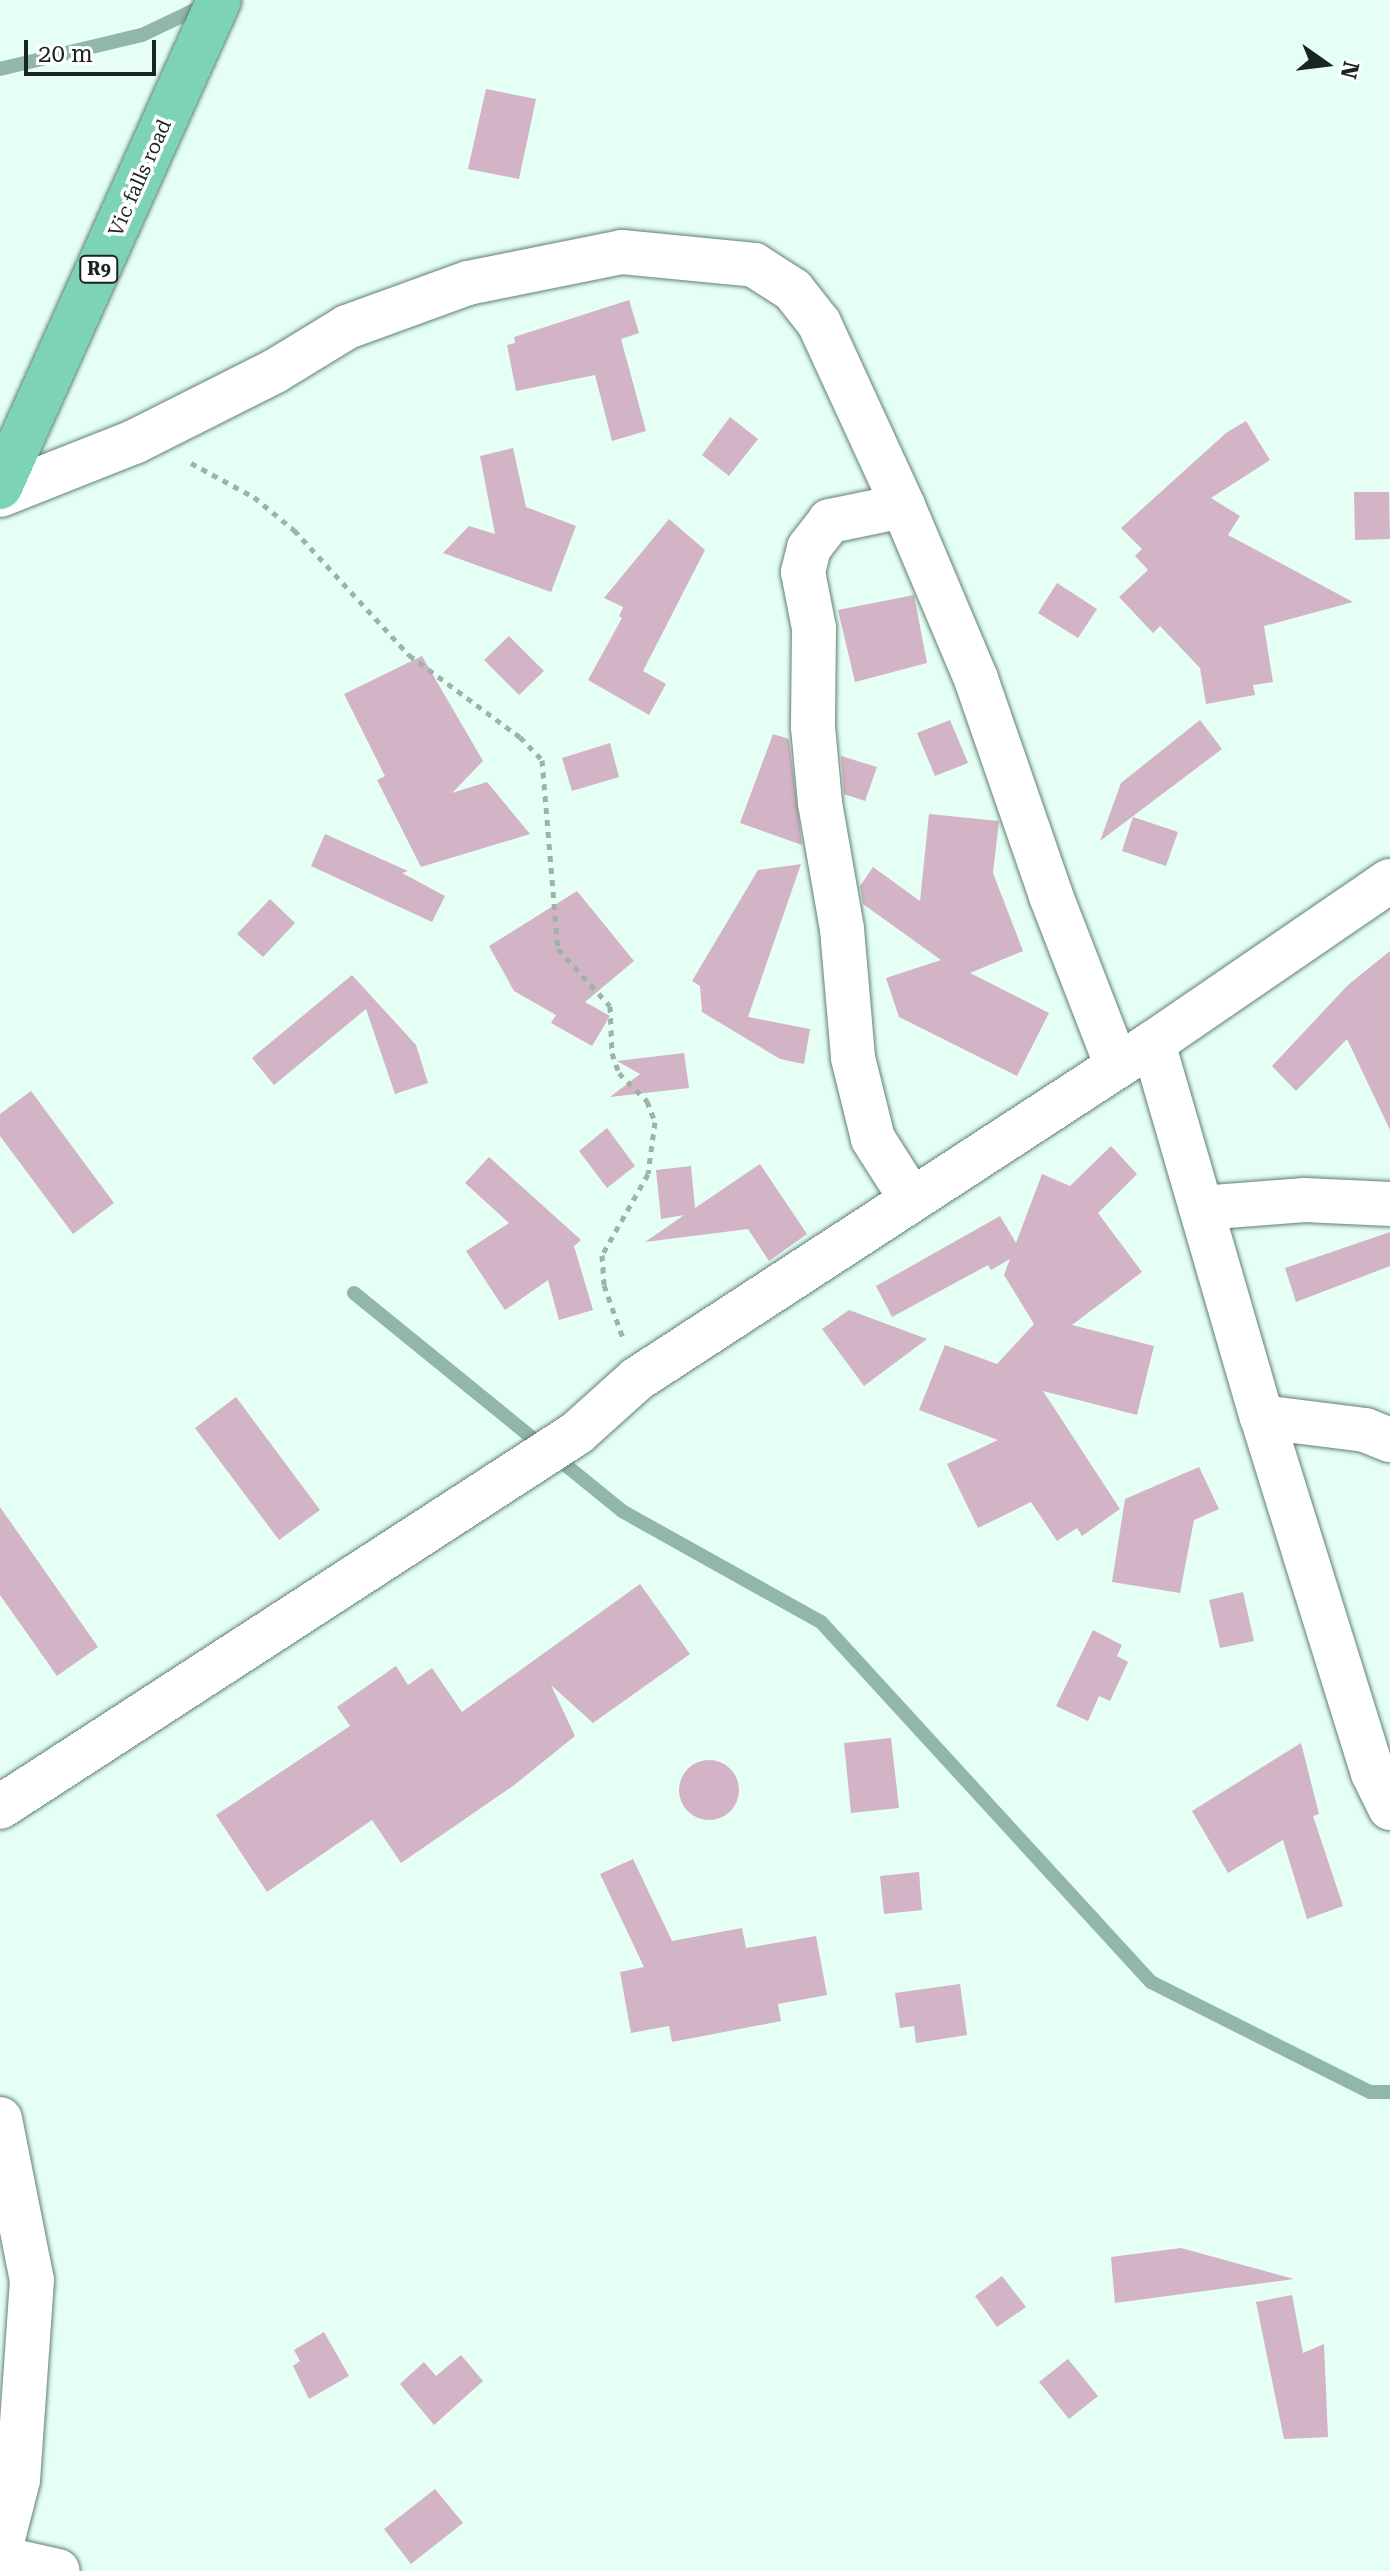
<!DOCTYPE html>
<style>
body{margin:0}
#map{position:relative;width:1390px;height:2571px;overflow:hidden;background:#e5fff4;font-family:"Roboto Serif",serif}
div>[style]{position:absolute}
.stream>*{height:14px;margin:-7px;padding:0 7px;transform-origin:7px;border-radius:7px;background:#92b7a9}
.building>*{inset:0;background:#d3b3c6}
.round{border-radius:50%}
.path>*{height:5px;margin-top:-2.5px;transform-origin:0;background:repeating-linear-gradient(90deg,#9db2a9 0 6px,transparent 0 12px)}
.roads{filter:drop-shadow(0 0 2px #638075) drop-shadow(0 0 2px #638075)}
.minor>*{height:44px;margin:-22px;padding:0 22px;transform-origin:22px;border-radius:22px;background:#fff}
.trunk>*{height:44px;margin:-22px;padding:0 22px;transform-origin:22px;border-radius:22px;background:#7cd3b7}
span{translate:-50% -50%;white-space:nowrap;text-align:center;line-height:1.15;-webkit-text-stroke:7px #fff;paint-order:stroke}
.shield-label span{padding:2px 6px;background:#fff;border:2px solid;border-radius:6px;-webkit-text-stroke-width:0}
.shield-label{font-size:18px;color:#192521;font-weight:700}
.street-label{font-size:20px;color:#192521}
.north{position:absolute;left:1286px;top:24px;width:80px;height:80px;-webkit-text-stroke:6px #fff;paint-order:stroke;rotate:104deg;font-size:22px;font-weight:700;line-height:32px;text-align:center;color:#192521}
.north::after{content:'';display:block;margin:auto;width:28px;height:36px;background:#192521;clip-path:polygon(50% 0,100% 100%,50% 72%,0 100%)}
.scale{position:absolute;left:24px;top:40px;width:132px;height:36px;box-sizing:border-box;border:4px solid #192521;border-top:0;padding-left:10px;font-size:24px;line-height:28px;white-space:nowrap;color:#192521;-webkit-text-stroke:6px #fff;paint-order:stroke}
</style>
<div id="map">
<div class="stream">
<div style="left:0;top:69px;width:146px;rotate:-13.5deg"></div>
<div style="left:142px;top:35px;width:70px;rotate:-25.5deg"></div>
<div style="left:354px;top:1293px;width:345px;rotate:39.1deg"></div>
<div style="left:622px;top:1511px;width:228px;rotate:29.2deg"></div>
<div style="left:821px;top:1622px;width:488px;rotate:47.5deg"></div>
<div style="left:1151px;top:1982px;width:245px;rotate:26.7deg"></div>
<div style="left:1370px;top:2092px;width:20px"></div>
</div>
<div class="building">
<div style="clip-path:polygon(486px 89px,536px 99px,519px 179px,468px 169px)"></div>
<div style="clip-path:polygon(629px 300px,639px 333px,621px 339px,646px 431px,612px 441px,595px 375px,516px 391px,507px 345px,515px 343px,514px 337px)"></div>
<div style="clip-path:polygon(730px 417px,758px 439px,729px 476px,702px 455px)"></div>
<div style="clip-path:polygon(1246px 421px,1270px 460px,1211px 498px,1240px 516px,1228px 535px,1353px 602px,1264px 626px,1273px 682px,1253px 685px,1255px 695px,1206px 704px,1200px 668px,1160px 626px,1153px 633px,1119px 597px,1148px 570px,1135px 556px,1142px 549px,1121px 528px,1226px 433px)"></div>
<div style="clip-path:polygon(513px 448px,526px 507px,576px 526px,551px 592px,443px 553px,469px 526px,495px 534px,480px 456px)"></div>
<div style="clip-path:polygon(1354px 492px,1389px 492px,1390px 539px,1355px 540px)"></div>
<div style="clip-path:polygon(669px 519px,705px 550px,643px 671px,666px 684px,649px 715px,588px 680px,622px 618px,619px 616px,623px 607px,604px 598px)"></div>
<div style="clip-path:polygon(1057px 583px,1097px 609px,1078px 638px,1038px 613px)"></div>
<div style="clip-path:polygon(914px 595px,927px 663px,855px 682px,838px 610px)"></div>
<div style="clip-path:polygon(509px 636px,544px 671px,519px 695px,484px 660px)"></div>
<div style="clip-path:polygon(422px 656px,483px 761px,452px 793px,487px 782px,530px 834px,421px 867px,377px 780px,385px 776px,344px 694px)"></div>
<div style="clip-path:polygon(950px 720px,968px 763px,935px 776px,917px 733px)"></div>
<div style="clip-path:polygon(1200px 720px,1222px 749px,1100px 841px,1121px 783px)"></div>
<div style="clip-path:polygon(773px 734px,789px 739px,802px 845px,740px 823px)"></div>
<div style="clip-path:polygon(610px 743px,619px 777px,572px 791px,562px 758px)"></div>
<div style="clip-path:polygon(841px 756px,877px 767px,865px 801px,844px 794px)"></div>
<div style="clip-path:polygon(929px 814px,999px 821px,993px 873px,1023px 951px,970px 973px,1049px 1013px,1017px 1076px,899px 1017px,886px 978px,941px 960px,863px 904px,860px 886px,873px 867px,920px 901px)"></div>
<div style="clip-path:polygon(1133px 817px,1178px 832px,1166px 866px,1122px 851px)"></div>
<div style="clip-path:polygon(325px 834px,408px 871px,402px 873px,445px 896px,432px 922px,311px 866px)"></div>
<div style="clip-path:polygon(801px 864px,748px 1017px,810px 1029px,804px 1064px,780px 1059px,702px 1012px,700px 986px,692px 981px,758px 870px)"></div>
<div style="clip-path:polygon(577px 891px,634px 961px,585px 1002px,610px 1016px,592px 1046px,551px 1023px,556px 1015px,514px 991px,489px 946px)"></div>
<div style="clip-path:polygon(270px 899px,295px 923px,263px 957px,237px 934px)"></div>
<div style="clip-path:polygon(1390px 951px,1390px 1130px,1347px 1039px,1296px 1091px,1272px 1066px,1348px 985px)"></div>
<div style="clip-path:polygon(352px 975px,416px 1045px,428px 1083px,395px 1094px,366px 1009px,274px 1085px,252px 1058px)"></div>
<div style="clip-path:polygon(684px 1053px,689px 1088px,610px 1097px,640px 1074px,617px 1061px)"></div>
<div style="clip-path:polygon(31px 1091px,114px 1203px,73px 1234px,0 1136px,0 1114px)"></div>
<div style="clip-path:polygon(607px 1128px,635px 1166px,607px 1188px,579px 1151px)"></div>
<div style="clip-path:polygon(1111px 1146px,1137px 1174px,1098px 1213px,1142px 1272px,1072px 1325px,1154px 1346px,1137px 1415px,1043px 1391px,1120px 1509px,1082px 1536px,1077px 1528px,1057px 1541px,1031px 1502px,978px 1528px,947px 1464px,998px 1440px,919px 1410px,945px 1345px,997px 1364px,1034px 1324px,1004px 1275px,1010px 1259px,991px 1270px,988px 1265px,892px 1317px,876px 1286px,1000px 1216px,1016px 1243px,1042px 1174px,1070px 1186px)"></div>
<div style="clip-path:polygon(489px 1157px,581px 1240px,574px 1246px,593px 1310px,559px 1320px,548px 1280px,505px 1310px,493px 1292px,466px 1251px,509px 1223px,465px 1183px)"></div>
<div style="clip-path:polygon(760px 1164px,807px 1234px,769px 1261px,748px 1229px,645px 1242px,684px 1215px,661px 1219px,656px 1170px,691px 1166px,695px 1208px)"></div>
<div style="clip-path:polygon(1390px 1232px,1390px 1266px,1296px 1302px,1285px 1268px)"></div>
<div style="clip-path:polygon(849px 1310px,927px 1339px,864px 1386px,822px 1329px)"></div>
<div style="clip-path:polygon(236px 1397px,320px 1510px,279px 1540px,195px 1428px)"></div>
<div style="clip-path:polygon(1199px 1467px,1219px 1509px,1194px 1520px,1180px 1593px,1112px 1582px,1125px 1499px)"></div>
<div style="clip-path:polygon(0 1507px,98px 1647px,57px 1676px,0 1595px)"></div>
<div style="clip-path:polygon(640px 1584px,690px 1654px,593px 1723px,551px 1685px,575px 1736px,513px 1786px,401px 1863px,372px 1820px,267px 1892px,216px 1815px,350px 1726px,337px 1707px,396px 1666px,408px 1685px,432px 1668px,462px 1712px)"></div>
<div style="clip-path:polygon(1243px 1592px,1254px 1641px,1220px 1648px,1209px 1600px)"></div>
<div style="clip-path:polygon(1093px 1630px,1122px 1645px,1117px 1656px,1128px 1662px,1110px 1701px,1099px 1696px,1088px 1721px,1056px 1706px)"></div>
<div style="clip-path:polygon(891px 1738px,899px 1808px,851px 1813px,844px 1743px)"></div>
<div style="clip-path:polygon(1301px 1743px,1319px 1814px,1313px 1816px,1343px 1906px,1307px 1919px,1283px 1840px,1228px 1873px,1192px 1811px)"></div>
<div class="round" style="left:679px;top:1760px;width:60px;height:60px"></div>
<div style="clip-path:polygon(633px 1859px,672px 1941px,742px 1928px,746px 1948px,816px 1936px,827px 1995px,778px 2004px,781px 2021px,672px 2042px,669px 2026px,631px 2033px,620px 1972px,644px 1967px,600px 1874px)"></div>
<div style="clip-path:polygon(919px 1872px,922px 1910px,884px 1914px,880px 1876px)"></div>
<div style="clip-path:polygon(960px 1984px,967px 2035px,916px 2043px,914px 2026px,900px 2028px,895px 1993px)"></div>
<div style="clip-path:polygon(1181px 2248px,1294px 2279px,1115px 2303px,1111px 2257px)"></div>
<div style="clip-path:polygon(1002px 2276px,1026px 2307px,997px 2327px,975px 2296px)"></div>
<div style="clip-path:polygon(1292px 2295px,1303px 2353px,1324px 2344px,1328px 2437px,1284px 2439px,1256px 2302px)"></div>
<div style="clip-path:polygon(324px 2332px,349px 2376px,309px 2399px,293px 2366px,300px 2361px,294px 2350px)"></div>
<div style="clip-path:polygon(461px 2355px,483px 2381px,434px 2425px,400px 2384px,424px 2362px,436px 2376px)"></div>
<div style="clip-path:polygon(1068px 2359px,1098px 2396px,1069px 2419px,1039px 2382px)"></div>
<div style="clip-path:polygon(435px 2489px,463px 2523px,411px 2564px,384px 2529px)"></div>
</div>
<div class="path">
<div style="left:191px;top:463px;width:72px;rotate:28.4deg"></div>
<div style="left:254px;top:497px;width:52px;rotate:39.5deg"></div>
<div style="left:294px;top:530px;width:170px;rotate:47.4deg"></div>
<div style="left:409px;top:655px;width:138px;rotate:36.5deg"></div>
<div style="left:520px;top:737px;width:32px;rotate:46deg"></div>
<div style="left:542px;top:760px;width:190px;rotate:85.2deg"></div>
<div style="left:558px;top:949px;width:77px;rotate:47.6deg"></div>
<div style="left:610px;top:1006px;width:47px;rotate:87.6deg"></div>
<div style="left:612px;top:1053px;width:21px;rotate:71deg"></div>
<div style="left:619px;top:1073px;width:40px;rotate:45deg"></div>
<div style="left:647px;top:1101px;width:22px;rotate:69deg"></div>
<div style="left:655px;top:1122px;width:52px;rotate:97.7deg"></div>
<div style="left:648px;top:1174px;width:93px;rotate:119.6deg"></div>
<div style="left:602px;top:1255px;width:30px;rotate:86deg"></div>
<div style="left:604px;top:1285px;width:56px;rotate:70.3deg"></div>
</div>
<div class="roads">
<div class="minor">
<div style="left:0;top:495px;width:144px;rotate:-21.6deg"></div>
<div style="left:134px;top:442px;width:158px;rotate:-26.7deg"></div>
<div style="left:275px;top:371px;width:84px;rotate:-31.4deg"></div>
<div style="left:347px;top:327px;width:129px;rotate:-20deg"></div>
<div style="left:468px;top:283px;width:157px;rotate:-11.4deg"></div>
<div style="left:622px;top:252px;width:133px;rotate:5.6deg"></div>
<div style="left:754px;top:265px;width:46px;rotate:32.7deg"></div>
<div style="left:793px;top:290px;width:42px;rotate:51.8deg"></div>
<div style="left:819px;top:323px;width:201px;rotate:65.3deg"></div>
<div style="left:903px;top:506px;width:188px;rotate:67.1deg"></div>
<div style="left:976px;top:679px;width:230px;rotate:70.9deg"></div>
<div style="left:1051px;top:896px;width:180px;rotate:68.8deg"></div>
<div style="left:903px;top:506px;width:75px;rotate:168.4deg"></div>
<div style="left:830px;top:521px;width:34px;rotate:128deg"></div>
<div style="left:809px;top:548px;width:25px;rotate:104deg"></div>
<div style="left:803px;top:572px;width:57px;rotate:78.9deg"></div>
<div style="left:814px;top:628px;width:99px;rotate:90.6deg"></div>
<div style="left:813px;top:727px;width:76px;rotate:84.7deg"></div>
<div style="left:820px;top:803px;width:128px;rotate:80.1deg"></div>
<div style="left:842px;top:929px;width:129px;rotate:85.1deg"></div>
<div style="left:853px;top:1058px;width:83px;rotate:76.1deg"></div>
<div style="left:873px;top:1139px;width:69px;rotate:57.5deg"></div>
<div style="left:1153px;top:1043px;width:390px;rotate:73.8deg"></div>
<div style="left:1262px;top:1417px;width:373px;rotate:72.7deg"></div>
<div style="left:1373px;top:1773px;width:39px;rotate:64deg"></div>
<div style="left:1201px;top:1208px;width:104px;rotate:-4.4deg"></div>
<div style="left:1305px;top:1200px;width:85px;rotate:2.7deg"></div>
<div style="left:1262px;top:1417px;width:104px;rotate:7.2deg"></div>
<div style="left:1365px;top:1430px;width:27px;rotate:22deg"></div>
<div style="left:0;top:1807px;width:688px;rotate:-32.95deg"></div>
<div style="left:577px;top:1433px;width:81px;rotate:-42deg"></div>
<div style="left:637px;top:1379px;width:616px;rotate:-33.07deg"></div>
<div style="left:1153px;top:1043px;width:287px;rotate:-34.4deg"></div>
<div style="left:0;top:2119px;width:164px;rotate:78.8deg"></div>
<div style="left:32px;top:2280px;width:200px;rotate:94deg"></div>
<div style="left:18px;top:2480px;width:72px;rotate:104.4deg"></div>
<div style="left:0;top:2558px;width:59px;rotate:12.6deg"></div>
</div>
<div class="trunk">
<div style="left:0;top:487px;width:534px;rotate:-65.79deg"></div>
</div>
</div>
<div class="shield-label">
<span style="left:99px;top:269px">R9</span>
</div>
<div class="street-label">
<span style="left:140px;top:178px;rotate:-66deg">Vic falls road</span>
</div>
<div class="north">N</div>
<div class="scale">20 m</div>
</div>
